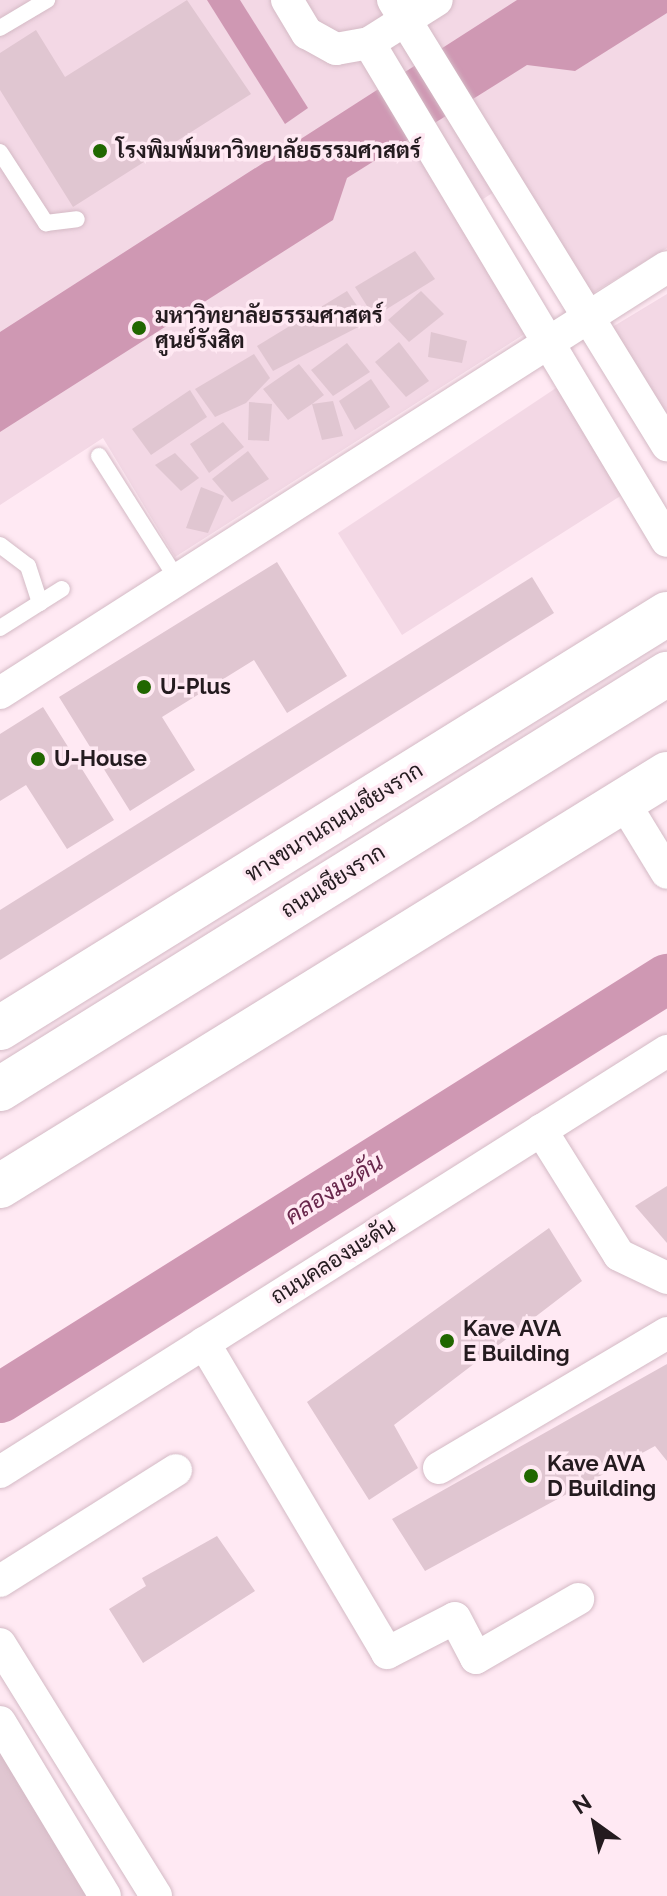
<!DOCTYPE html>
<meta charset="utf-8">
<style>
body{margin:0}
#map{position:relative;width:667px;height:1896px;overflow:hidden;background:#ffe9f3;font-family:Raleway,Sarabun,sans-serif}
div>[style]{position:absolute}
.built>*{inset:0;background:#f3d8e5}
.water>*{inset:0;background:#cf98b3}
.river>*{height:50px;margin:-25px;padding:0 25px;transform-origin:25px;border-radius:25px;background:#cf98b3}
.building>*{inset:0;background:#e0c6d1}
.roads{filter:drop-shadow(0 0 2px #d4bac5) drop-shadow(0 0 2px #d4bac5)}
.lane>*{height:16px;margin:-8px;padding:0 8px;transform-origin:8px;border-radius:8px;background:#fff}
.street>*{height:32px;margin:-16px;padding:0 16px;transform-origin:16px;border-radius:16px;background:#fff}
.secondary>*{height:44px;margin:-22px;padding:0 22px;transform-origin:22px;border-radius:22px;background:#fff}
.dots>*{width:22px;height:22px;translate:-50% -50%;box-sizing:border-box;border:4px solid #ffe9f3;border-radius:50%}
span{translate:-50% -50%;white-space:nowrap;text-align:center;line-height:1.15;-webkit-text-stroke:7px #ffe9f3;paint-order:stroke}
.poi-label{font-size:22px;color:#241b1f;font-weight:700}
.left{translate:0 -50%;text-align:left}
.street-label{font-size:22px;color:#241b1f}
.water-label{font-size:24px;color:#69274c;font-style:italic}
.north{position:absolute;left:555px;top:1784px;width:80px;height:80px;-webkit-text-stroke:6px #ffe9f3;paint-order:stroke;rotate:327deg;font-size:22px;font-weight:700;line-height:32px;text-align:center;color:#241b1f}
.north::after{content:'';display:block;margin:auto;width:28px;height:36px;background:#241b1f;clip-path:polygon(50% 0,100% 100%,50% 72%,0 100%)}
</style>
<div id="map">
<div class="built">
<div style="clip-path:polygon(0 0,667px 0,667px 248px,588px 296px,516px 178px,455px 217px,529px 331px,175px 557px,103px 438px,0 505px)"></div>
<div style="clip-path:polygon(667px 294px,667px 418px,609px 329px)"></div>
<div style="clip-path:polygon(559px 386px,622px 495px,402px 635px,338px 533px)"></div>
</div>
<div class="water">
<div style="clip-path:polygon(207px 0,240px 0,308px 108px,285px 124px)"></div>
<div style="clip-path:polygon(517px 0,667px 0,667px 13px,575px 71px,527px 65px,347px 178px,333px 220px,0 432px,0 332px)"></div>
</div>
<div class="river">
<div style="left:0;top:1398px;width:788px;rotate:-32.14deg"></div>
</div>
<div class="building">
<div style="clip-path:polygon(187px 0,251px 94px,73px 207px,0 90px,0 53px,36px 30px,65px 77px)"></div>
<div style="clip-path:polygon(415px 251px,435px 279px,374px 317px,355px 287px)"></div>
<div style="clip-path:polygon(347px 291px,368px 322px,273px 371px,257px 346px)"></div>
<div style="clip-path:polygon(421px 291px,444px 314px,409px 342px,388px 320px)"></div>
<div style="clip-path:polygon(431px 332px,467px 341px,462px 363px,428px 357px)"></div>
<div style="clip-path:polygon(399px 342px,429px 381px,406px 397px,375px 362px)"></div>
<div style="clip-path:polygon(347px 343px,370px 372px,333px 396px,311px 370px)"></div>
<div style="clip-path:polygon(254px 354px,270px 378px,246px 403px,215px 417px,195px 389px)"></div>
<div style="clip-path:polygon(299px 364px,324px 395px,312px 404px,333px 401px,343px 436px,322px 440px,312px 404px,288px 420px,263px 389px)"></div>
<div style="clip-path:polygon(371px 379px,390px 407px,355px 430px,339px 401px)"></div>
<div style="clip-path:polygon(190px 390px,207px 417px,151px 455px,132px 429px)"></div>
<div style="clip-path:polygon(249px 402px,272px 404px,269px 441px,248px 440px)"></div>
<div style="clip-path:polygon(223px 422px,244px 447px,209px 473px,190px 444px)"></div>
<div style="clip-path:polygon(248px 451px,269px 479px,232px 502px,212px 479px)"></div>
<div style="clip-path:polygon(175px 453px,199px 478px,181px 491px,155px 465px)"></div>
<div style="clip-path:polygon(201px 487px,224px 496px,208px 533px,186px 528px)"></div>
<div style="clip-path:polygon(277px 562px,347px 676px,287px 713px,254px 660px,162px 717px,195px 770px,130px 811px,59px 697px)"></div>
<div style="clip-path:polygon(532px 577px,554px 613px,0 960px,0 910px)"></div>
<div style="clip-path:polygon(43px 707px,114px 820px,67px 849px,26px 785px,0 801px,0 734px)"></div>
<div style="clip-path:polygon(667px 1186px,667px 1243px,635px 1206px)"></div>
<div style="clip-path:polygon(549px 1228px,582px 1281px,394px 1425px,418px 1468px,369px 1500px,307px 1402px)"></div>
<div style="clip-path:polygon(667px 1364px,667px 1461px,655px 1446px,425px 1571px,392px 1519px)"></div>
<div style="clip-path:polygon(217px 1536px,255px 1591px,143px 1663px,109px 1609px,146px 1586px,142px 1578px)"></div>
<div style="clip-path:polygon(0 1734px,97px 1896px,0 1896px)"></div>
</div>
<div class="roads">
<div class="lane">
<div style="left:0;top:28px;width:55px;rotate:-30.8deg"></div>
<div style="left:0;top:152px;width:85px;rotate:57.1deg"></div>
<div style="left:46px;top:223px;width:31px;rotate:-7deg"></div>
<div style="left:99px;top:456px;width:146px;rotate:57.6deg"></div>
<div style="left:0;top:545px;width:35px;rotate:37deg"></div>
<div style="left:28px;top:566px;width:39px;rotate:72deg"></div>
<div style="left:0;top:628px;width:73px;rotate:-32.2deg"></div>
</div>
<div class="street">
<div style="left:287px;top:0;width:39px;rotate:59deg"></div>
<div style="left:307px;top:33px;width:33px;rotate:29deg"></div>
<div style="left:336px;top:49px;width:34px;rotate:-10deg"></div>
<div style="left:369px;top:43px;width:80px;rotate:-32.3deg"></div>
<div style="left:393px;top:0;width:523px;rotate:58.38deg"></div>
<div style="left:369px;top:43px;width:580px;rotate:59.1deg"></div>
<div style="left:0;top:693px;width:791px;rotate:-32.57deg"></div>
<div style="left:623px;top:801px;width:84px;rotate:58.6deg"></div>
<div style="left:541px;top:1130px;width:147px;rotate:58deg"></div>
<div style="left:619px;top:1255px;width:53px;rotate:25.6deg"></div>
<div style="left:204px;top:1343px;width:360px;rotate:59.4deg"></div>
<div style="left:387px;top:1653px;width:76px;rotate:-27.2deg"></div>
<div style="left:455px;top:1618px;width:45px;rotate:62.3deg"></div>
<div style="left:476px;top:1658px;width:118px;rotate:-30deg"></div>
<div style="left:439px;top:1468px;width:265px;rotate:-30.6deg"></div>
<div style="left:0;top:1472px;width:789px;rotate:-32.26deg"></div>
<div style="left:0;top:1581px;width:208px;rotate:-32.2deg"></div>
<div style="left:0;top:1644px;width:296px;rotate:58.2deg"></div>
<div style="left:0;top:1722px;width:203px;rotate:58.9deg"></div>
</div>
<div class="secondary">
<div style="left:0;top:1028px;width:785px;rotate:-31.83deg"></div>
<div style="left:0;top:1089px;width:786px;rotate:-31.89deg"></div>
<div style="left:0;top:1186px;width:784px;rotate:-31.7deg"></div>
</div>
</div>
<div class="dots">
<div style="left:100px;top:151px;background:#216700"></div>
<div style="left:139px;top:328px;background:#216700"></div>
<div style="left:144px;top:687px;background:#216700"></div>
<div style="left:38px;top:759px;background:#216700"></div>
<div style="left:447px;top:1341px;background:#216700"></div>
<div style="left:531px;top:1476px;background:#216700"></div>
</div>
<div class="poi-label">
<span class="left" style="left:116px;top:151px">โรงพิมพ์มหาวิทยาลัยธรรมศาสตร์</span>
<span class="left" style="left:155px;top:328px">มหาวิทยาลัยธรรมศาสตร์<br>ศูนย์รังสิต</span>
<span class="left" style="left:160px;top:687px">U-Plus</span>
<span class="left" style="left:54px;top:759px">U-House</span>
<span class="left" style="left:463px;top:1341px">Kave AVA<br>E Building</span>
<span class="left" style="left:547px;top:1476px">Kave AVA<br>D Building</span>
</div>
<div class="street-label">
<span style="left:334px;top:822px;rotate:-32deg">ทางขนานถนนเชียงราก</span>
<span style="left:333px;top:881px;rotate:-32deg">ถนนเชียงราก</span>
<span style="left:333px;top:1261px;rotate:-32deg">ถนนคลองมะดัน</span>
</div>
<div class="water-label">
<span style="left:334px;top:1189px;rotate:-32deg">คลองมะดัน</span>
</div>
<div class="north">N</div>
</div>
